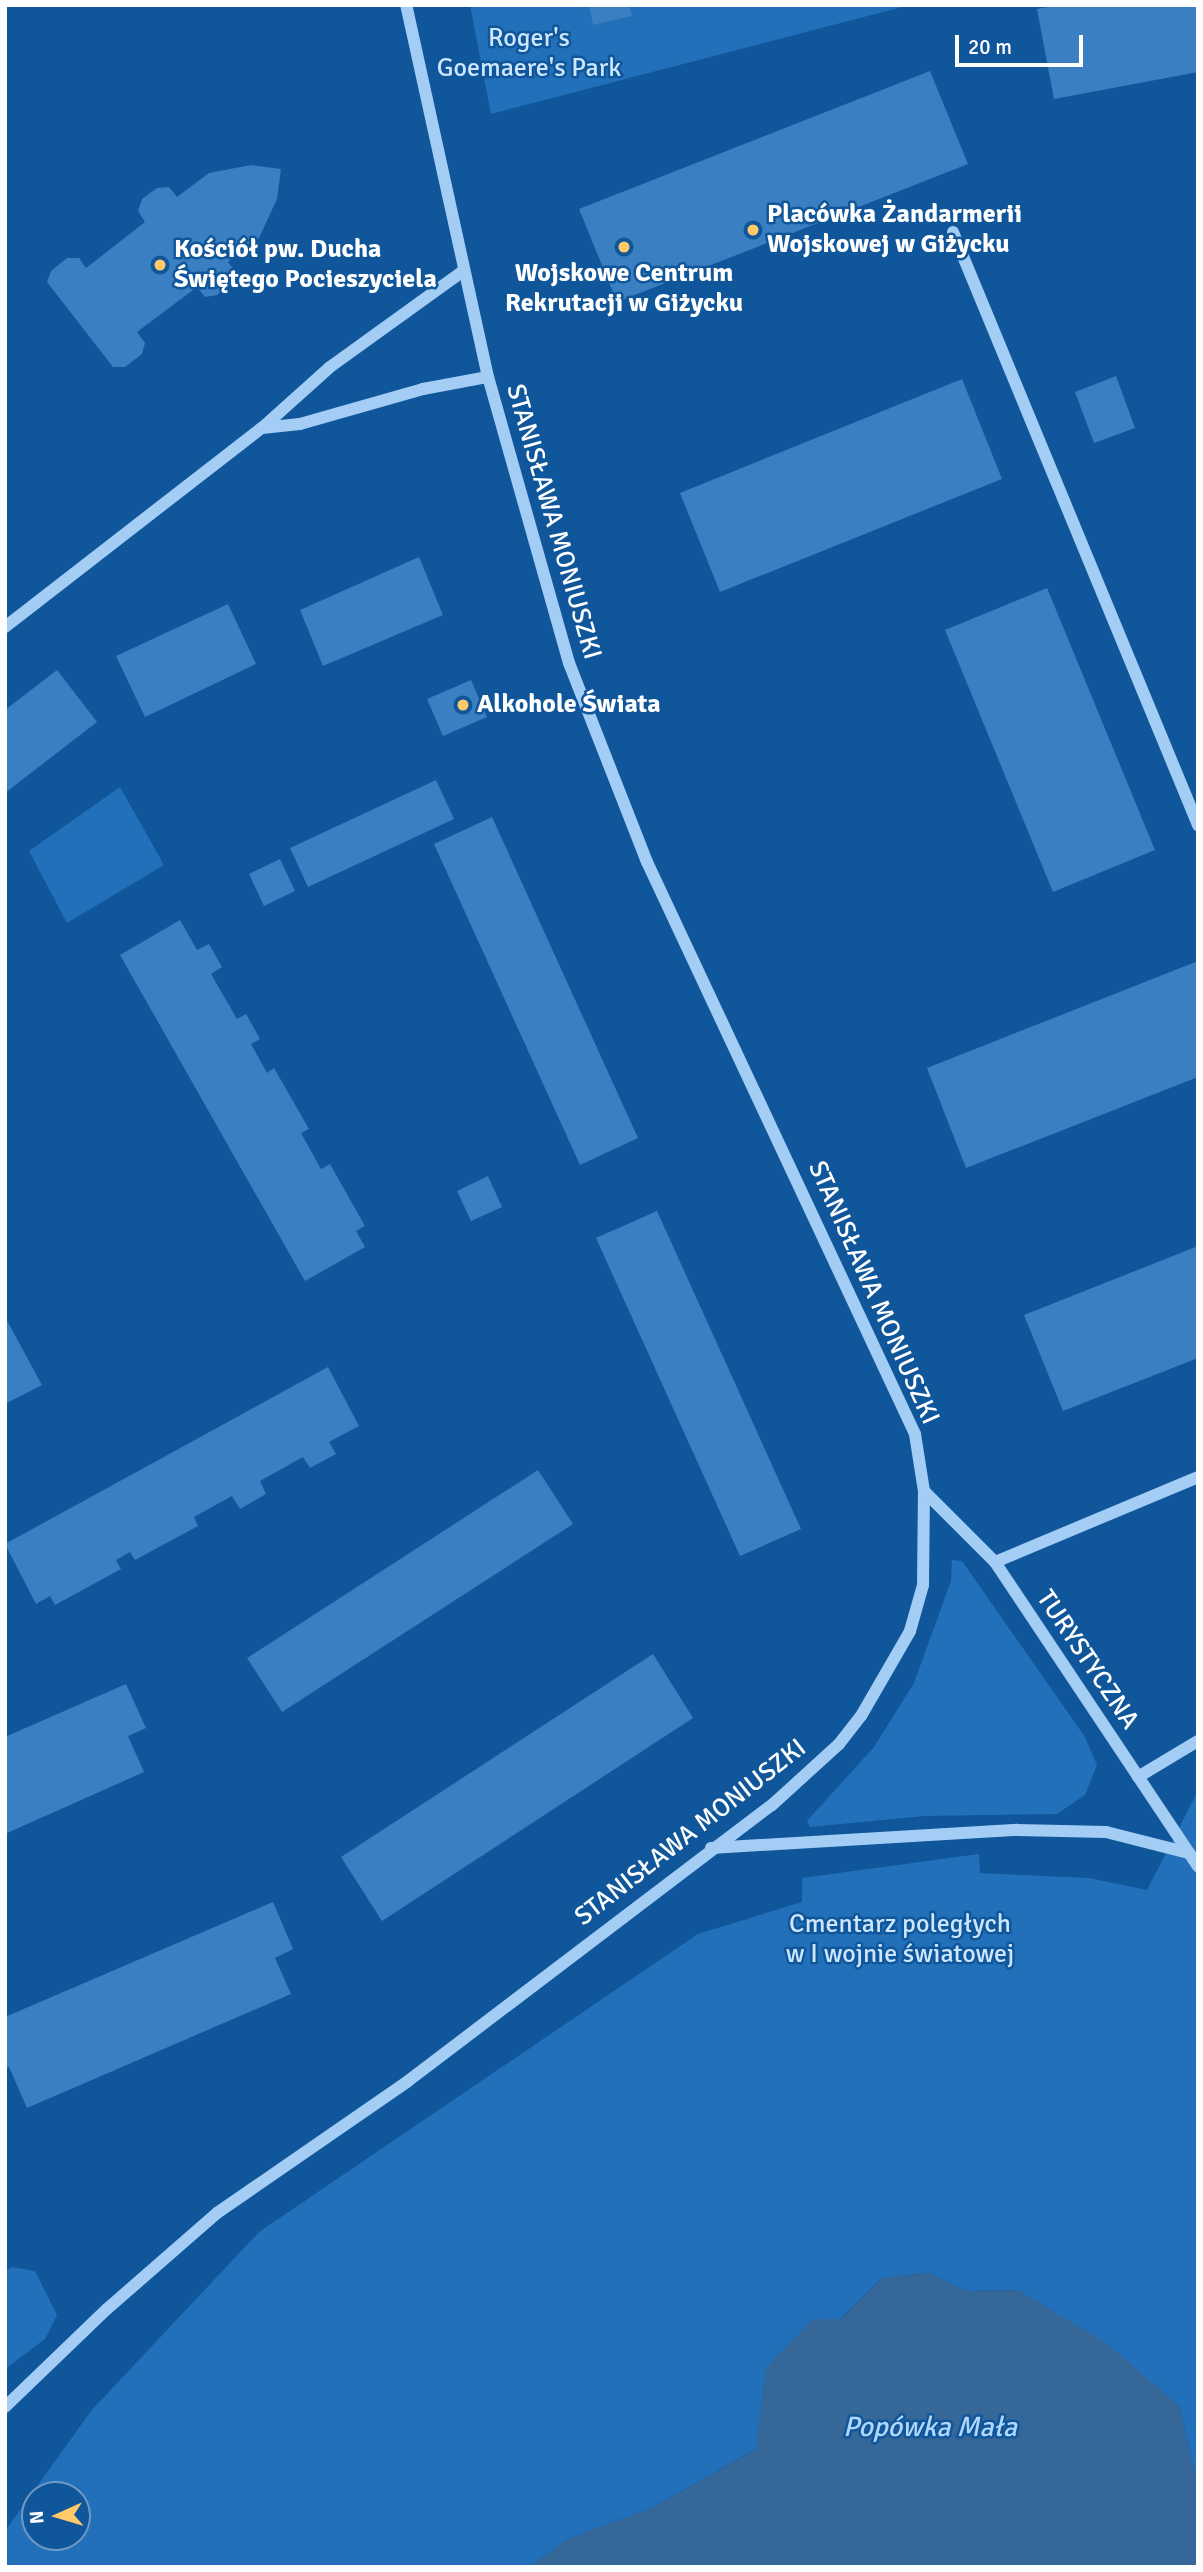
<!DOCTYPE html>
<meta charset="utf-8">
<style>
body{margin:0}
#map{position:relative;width:1203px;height:2572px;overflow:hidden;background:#10569b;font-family:Signika,sans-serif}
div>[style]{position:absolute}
.green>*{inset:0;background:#2370ba}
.water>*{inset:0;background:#356799}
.building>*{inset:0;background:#397fc2}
.minor>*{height:12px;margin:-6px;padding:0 6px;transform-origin:6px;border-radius:6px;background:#a4cdf5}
.dots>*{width:19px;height:19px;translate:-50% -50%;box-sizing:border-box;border:4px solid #10569b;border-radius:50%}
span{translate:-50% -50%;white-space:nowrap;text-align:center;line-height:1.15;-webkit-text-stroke:5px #10569b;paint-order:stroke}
.park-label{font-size:26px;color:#cce6fe}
.poi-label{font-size:26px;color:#fff;font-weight:700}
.left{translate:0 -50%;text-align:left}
.street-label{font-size:26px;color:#fff}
.water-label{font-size:28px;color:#b0d7fb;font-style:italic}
.frame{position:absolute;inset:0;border:7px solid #fff;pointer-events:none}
.north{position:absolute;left:21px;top:2481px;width:70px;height:70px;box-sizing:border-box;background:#10569b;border:2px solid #709ac3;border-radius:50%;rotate:266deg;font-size:19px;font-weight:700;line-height:28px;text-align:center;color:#fff}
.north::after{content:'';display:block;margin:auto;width:24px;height:32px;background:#ffca67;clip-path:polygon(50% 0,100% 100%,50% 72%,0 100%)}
.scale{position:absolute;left:955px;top:35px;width:128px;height:32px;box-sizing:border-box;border:4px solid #fff;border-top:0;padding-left:9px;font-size:21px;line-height:24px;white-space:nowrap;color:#fff;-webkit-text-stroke:5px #10569b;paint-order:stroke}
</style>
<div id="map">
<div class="green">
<div style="clip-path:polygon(470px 5px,910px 5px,491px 114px)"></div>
<div style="clip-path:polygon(120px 787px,164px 865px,67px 923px,29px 851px)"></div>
<div style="clip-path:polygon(952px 1560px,962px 1561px,1085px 1737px,1097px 1765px,1085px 1795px,1057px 1814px,924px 1816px,810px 1827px,807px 1821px,874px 1747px,914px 1683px,951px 1581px)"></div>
<div style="clip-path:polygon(evenodd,1198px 1791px,1198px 2486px,1179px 2406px,1018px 2290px,966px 2291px,929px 2273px,882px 2278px,840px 2319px,766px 2368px,757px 2448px,654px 2507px,568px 2539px,530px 2567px,5px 2567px,5px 2531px,91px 2411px,259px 2232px,698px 1934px,802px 1902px,802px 1878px,979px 1854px,980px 1873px,1089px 1878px,1147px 1890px,1198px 1791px,35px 2495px,77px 2495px,77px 2537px,35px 2537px,35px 2495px)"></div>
<div style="clip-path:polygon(12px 2267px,35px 2271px,57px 2315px,45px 2339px,5px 2369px,5px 2272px)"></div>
</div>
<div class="water">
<div style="clip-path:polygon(929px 2273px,966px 2291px,1018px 2290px,1106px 2343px,1179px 2406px,1198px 2486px,1196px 2567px,530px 2567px,568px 2539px,654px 2507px,756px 2449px,766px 2368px,813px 2319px,841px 2319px,882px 2278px)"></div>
</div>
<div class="building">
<div style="clip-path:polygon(589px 5px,629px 5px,632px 16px,593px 25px)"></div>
<div style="clip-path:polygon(1059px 5px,1198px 5px,1198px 72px,1054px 99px,1037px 9px)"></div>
<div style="clip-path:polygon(930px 71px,968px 164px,617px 302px,579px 209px)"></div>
<div style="clip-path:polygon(251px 165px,281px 169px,277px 199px,259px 238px,228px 262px,236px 273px,232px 283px,217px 295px,205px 297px,197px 287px,137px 332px,145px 343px,142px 354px,125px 367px,113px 367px,47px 282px,51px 271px,67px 258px,79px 258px,86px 268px,145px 222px,138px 211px,142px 199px,157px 188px,169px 187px,177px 197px,209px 173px)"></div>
<div style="clip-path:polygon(1116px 376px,1135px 428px,1094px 443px,1075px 392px)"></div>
<div style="clip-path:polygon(962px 379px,1002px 479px,720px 592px,680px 493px)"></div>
<div style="clip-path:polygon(419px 557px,443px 615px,323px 666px,300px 610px)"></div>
<div style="clip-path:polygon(1047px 588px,1155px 850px,1053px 892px,945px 630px)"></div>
<div style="clip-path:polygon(228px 604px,256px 664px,145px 717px,116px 656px)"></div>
<div style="clip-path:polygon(57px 670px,97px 722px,5px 793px,5px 710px)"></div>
<div style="clip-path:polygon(471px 680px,487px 717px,443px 736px,427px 699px)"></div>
<div style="clip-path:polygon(436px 780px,454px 819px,308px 887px,290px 848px)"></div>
<div style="clip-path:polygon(492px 817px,638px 1138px,580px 1165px,434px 844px)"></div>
<div style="clip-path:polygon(280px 859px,295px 891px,264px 906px,249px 874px)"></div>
<div style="clip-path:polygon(180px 920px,197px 950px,209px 944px,222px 967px,211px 974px,237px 1019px,246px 1014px,260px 1039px,251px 1044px,267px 1073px,274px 1068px,309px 1129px,301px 1133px,321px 1169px,330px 1164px,365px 1226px,356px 1231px,365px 1247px,305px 1281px,120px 955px)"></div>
<div style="clip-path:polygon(1198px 961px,1198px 1077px,966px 1168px,927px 1068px)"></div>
<div style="clip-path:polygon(488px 1176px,502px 1207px,471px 1221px,457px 1191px)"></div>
<div style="clip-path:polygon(657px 1211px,801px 1529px,740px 1556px,596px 1238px)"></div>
<div style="clip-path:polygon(1198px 1246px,1198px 1358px,1063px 1411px,1024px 1315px)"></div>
<div style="clip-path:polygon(5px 1317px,42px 1385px,5px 1404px)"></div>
<div style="clip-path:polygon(328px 1367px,359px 1426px,329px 1442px,336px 1454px,310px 1468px,303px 1457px,260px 1481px,266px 1494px,240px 1509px,232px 1496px,194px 1517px,198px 1526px,135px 1560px,130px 1552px,116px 1560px,121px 1569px,55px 1605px,50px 1596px,36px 1604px,5px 1544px)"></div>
<div style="clip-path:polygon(538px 1470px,573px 1524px,282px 1712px,247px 1658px)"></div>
<div style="clip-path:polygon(653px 1654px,693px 1718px,382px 1921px,341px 1857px)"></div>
<div style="clip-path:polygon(126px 1684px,146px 1728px,128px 1736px,144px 1772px,5px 1834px,5px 1737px)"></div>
<div style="clip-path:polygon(273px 1902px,293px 1949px,275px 1958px,291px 1994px,27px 2108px,9px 2067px,5px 2069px,5px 2017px)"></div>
</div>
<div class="minor">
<div style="left:953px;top:232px;width:642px;rotate:67.55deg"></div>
<div style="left:262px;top:428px;width:38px;rotate:-6deg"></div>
<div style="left:300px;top:424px;width:128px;rotate:-15.9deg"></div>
<div style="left:423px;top:389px;width:66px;rotate:-10.5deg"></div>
<div style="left:5px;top:627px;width:325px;rotate:-37.8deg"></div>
<div style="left:262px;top:428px;width:91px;rotate:-41.9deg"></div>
<div style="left:330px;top:367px;width:164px;rotate:-35.8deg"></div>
<div style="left:924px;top:1491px;width:100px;rotate:45deg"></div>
<div style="left:995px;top:1562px;width:366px;rotate:56.3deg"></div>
<div style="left:995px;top:1562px;width:220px;rotate:-22.7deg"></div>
<div style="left:1138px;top:1777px;width:70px;rotate:-31deg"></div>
<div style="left:711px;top:1848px;width:307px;rotate:-3.4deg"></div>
<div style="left:1017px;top:1830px;width:89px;rotate:1.3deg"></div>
<div style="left:1106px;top:1832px;width:86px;rotate:14.2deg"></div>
<div style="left:5px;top:2407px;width:141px;rotate:-43.9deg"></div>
<div style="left:107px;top:2309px;width:146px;rotate:-41.1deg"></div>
<div style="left:217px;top:2213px;width:232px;rotate:-34.6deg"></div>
<div style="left:408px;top:2081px;width:457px;rotate:-37.2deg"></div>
<div style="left:772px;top:1805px;width:91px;rotate:-42.3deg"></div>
<div style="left:839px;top:1744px;width:36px;rotate:-52deg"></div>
<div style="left:861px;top:1716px;width:98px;rotate:-60deg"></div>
<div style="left:910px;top:1631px;width:48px;rotate:-74.2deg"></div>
<div style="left:923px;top:1585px;width:94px;rotate:-89.4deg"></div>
<div style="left:924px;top:1491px;width:58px;rotate:-99deg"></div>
<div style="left:915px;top:1434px;width:632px;rotate:-115.1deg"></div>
<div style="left:647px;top:862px;width:214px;rotate:-111.4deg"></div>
<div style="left:569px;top:663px;width:297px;rotate:-105.8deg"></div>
<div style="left:488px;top:377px;width:381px;rotate:-102.4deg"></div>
</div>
<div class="dots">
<div style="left:753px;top:230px;background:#ffca67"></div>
<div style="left:624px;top:247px;background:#ffca67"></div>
<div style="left:160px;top:265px;background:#ffca67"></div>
<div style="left:463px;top:705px;background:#ffca67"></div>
</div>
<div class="park-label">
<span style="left:529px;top:54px">Roger's<br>Goemaere's Park</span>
<span style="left:900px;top:1940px">Cmentarz poległych<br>w I wojnie światowej</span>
</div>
<div class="poi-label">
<span class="left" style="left:767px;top:230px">Placówka Żandarmerii<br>Wojskowej w Giżycku</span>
<span class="left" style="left:174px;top:265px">Kościół pw. Ducha<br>Świętego Pocieszyciela</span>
<span style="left:624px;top:289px">Wojskowe Centrum<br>Rekrutacji w Giżycku</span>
<span class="left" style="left:477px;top:705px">Alkohole Świata</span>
</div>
<div class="street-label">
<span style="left:553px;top:522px;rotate:74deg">STANISŁAWA MONIUSZKI</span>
<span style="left:873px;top:1293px;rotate:66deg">STANISŁAWA MONIUSZKI</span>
<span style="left:1087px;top:1660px;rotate:56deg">TURYSTYCZNA</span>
<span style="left:691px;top:1833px;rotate:-38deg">STANISŁAWA MONIUSZKI</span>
</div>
<div class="water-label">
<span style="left:930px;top:2427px">Popówka Mała</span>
</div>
<div class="frame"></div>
<div class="north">N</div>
<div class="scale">20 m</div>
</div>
